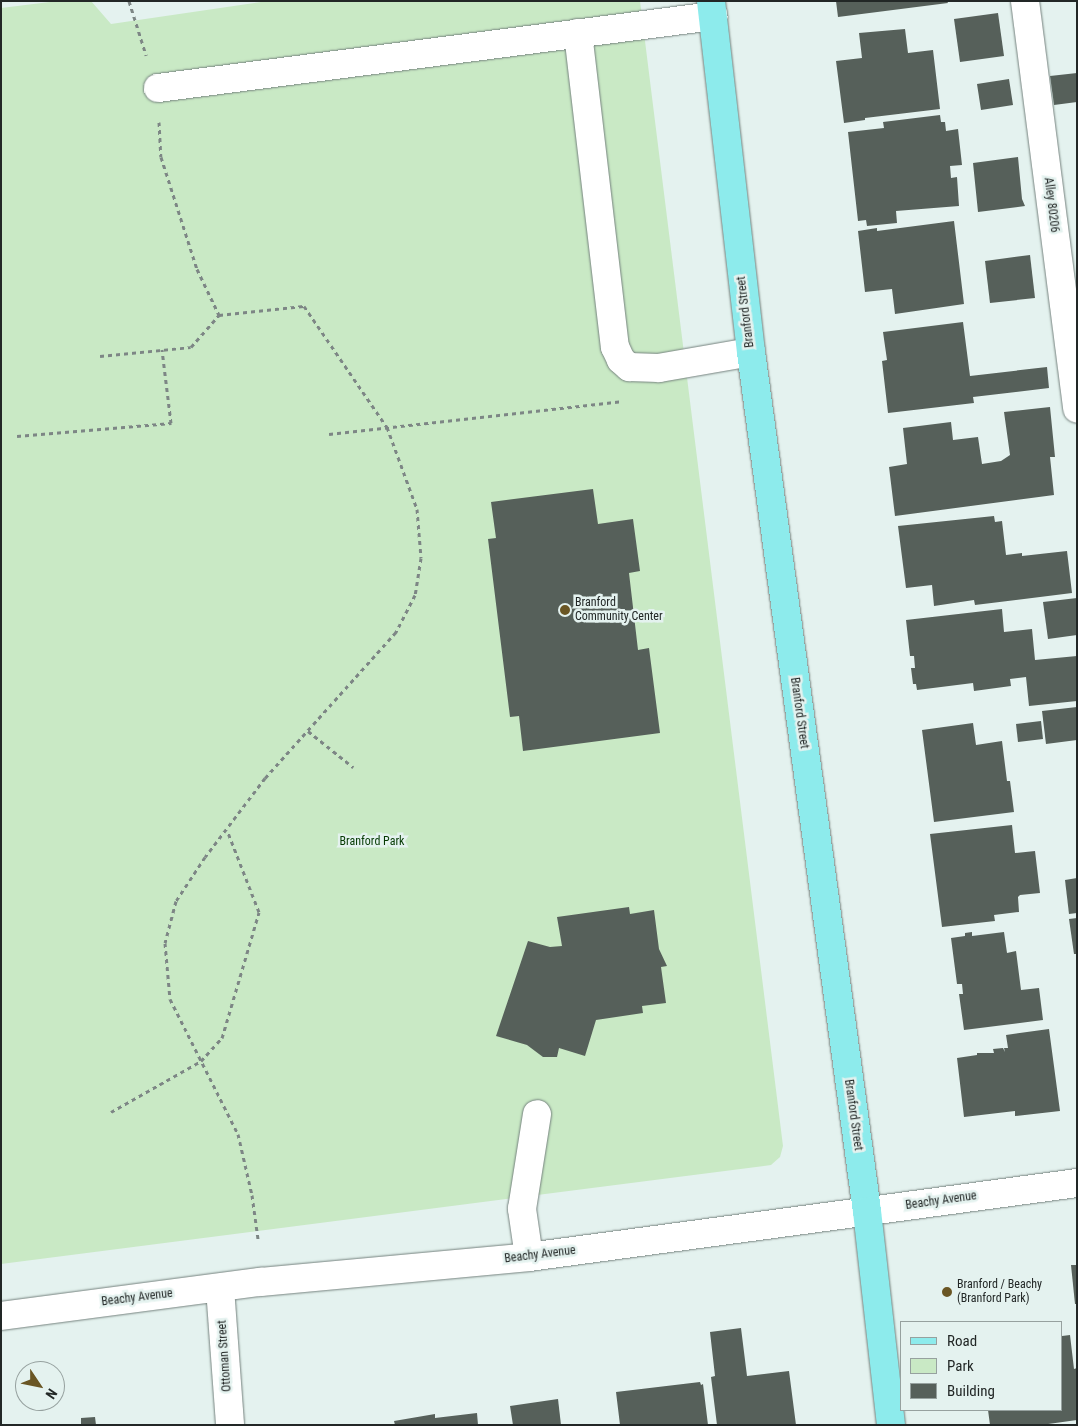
<!DOCTYPE html>
<style>
body{margin:0}
#map{position:relative;width:1078px;height:1426px;overflow:hidden;background:#e4f2ef;font-family:"Roboto Condensed",sans-serif}
div>[style]{position:absolute}
.green>*{inset:0;background:#c9e9c5}
.building>*{inset:0;background:#56605a}
.path>*{height:3px;margin-top:-1.5px;transform-origin:0;background:repeating-linear-gradient(90deg,#7d8685 0 4px,transparent 0 8px)}
.roads{filter:drop-shadow(0 0 1px #75827e) drop-shadow(0 0 1px #75827e)}
.minor>*{height:28px;margin:-14px;padding:0 14px;transform-origin:14px;border-radius:14px;background:#fff}
.major>*{height:28px;margin:-14px;padding:0 14px;transform-origin:14px;border-radius:14px;background:#8debec}
.dots>*{width:14px;height:14px;translate:-50% -50%;box-sizing:border-box;border:2px solid #e4f2ef;border-radius:50%}
span{translate:-50% -50%;white-space:nowrap;text-align:center;line-height:1.15;-webkit-text-stroke:5px #e4f2ef;paint-order:stroke}
.street-label{font-size:12px;color:#222726}
.poi-label{font-size:12px;color:#222726}
.left{translate:0 -50%;text-align:left}
.park-label{font-size:12px;color:#053a03}
.frame{position:absolute;inset:0;border:2px solid #222726;pointer-events:none}
.legend{position:absolute;left:900px;top:1321px;width:162px;height:90px;box-sizing:border-box;background:#e4f2ef;border:1px solid #96a19f;margin:0;padding:6px 9px;list-style:none;font-size:15px;color:#222726}
.legend li{display:flex;align-items:center;gap:10px;height:25px}
.legend b{width:25px;border:1px solid #96a19f}
.north{position:absolute;left:15px;top:1361px;width:50px;height:50px;box-sizing:border-box;background:#e4f2ef;border:1px solid #96a19f;border-radius:50%;rotate:124deg;font-size:14px;font-weight:700;line-height:20px;text-align:center;color:#222726}
.north::after{content:'';display:block;margin:auto;width:18px;height:22px;background:#6a5624;clip-path:polygon(50% 0,100% 100%,50% 72%,0 100%)}
</style>
<div id="map">
<div class="green">
<div style="clip-path:polygon(58px 1px,91px 1px,111px 24px,268px 1px,640px 1px,783px 1146px,780px 1157px,771px 1165px,1px 1264px,1px 8px)"></div>
</div>
<div class="building">
<div style="clip-path:polygon(836px 1px,947px 1px,948px 3px,838px 17px)"></div>
<div style="clip-path:polygon(998px 13px,1004px 56px,960px 62px,954px 19px)"></div>
<div style="clip-path:polygon(905px 29px,908px 53px,933px 50px,940px 109px,865px 118px,865px 120px,844px 123px,836px 61px,862px 58px,859px 33px)"></div>
<div style="clip-path:polygon(1077px 73px,1077px 102px,1054px 105px,1050px 76px)"></div>
<div style="clip-path:polygon(1009px 79px,1013px 105px,981px 110px,977px 84px)"></div>
<div style="clip-path:polygon(940px 115px,941px 122px,945px 122px,946px 131px,958px 129px,962px 165px,950px 166px,951px 178px,957px 177px,959px 206px,896px 211px,897px 223px,867px 226px,866px 220px,858px 221px,848px 132px,884px 128px,883px 122px)"></div>
<div style="clip-path:polygon(1018px 157px,1022px 199px,1025px 206px,978px 212px,973px 163px)"></div>
<div style="clip-path:polygon(954px 221px,964px 304px,895px 314px,892px 289px,865px 292px,858px 231px,877px 228px,877px 231px)"></div>
<div style="clip-path:polygon(1030px 255px,1035px 298px,990px 303px,985px 261px)"></div>
<div style="clip-path:polygon(963px 322px,970px 376px,1047px 367px,1049px 388px,973px 397px,974px 403px,888px 413px,882px 361px,887px 360px,883px 332px)"></div>
<div style="clip-path:polygon(1050px 407px,1055px 457px,1050px 457px,1054px 495px,895px 516px,889px 467px,907px 464px,903px 428px,951px 422px,953px 440px,978px 437px,982px 464px,1001px 461px,1010px 455px,1004px 412px)"></div>
<div style="clip-path:polygon(593px 489px,598px 524px,633px 519px,640px 571px,629px 573px,638px 650px,649px 648px,660px 733px,523px 751px,519px 716px,510px 717px,488px 539px,496px 538px,491px 502px)"></div>
<div style="clip-path:polygon(994px 516px,995px 522px,1002px 521px,1006px 555px,1022px 553px,1022px 556px,1067px 551px,1072px 593px,975px 605px,974px 600px,934px 606px,932px 585px,906px 588px,898px 526px)"></div>
<div style="clip-path:polygon(1077px 598px,1077px 635px,1048px 639px,1043px 602px)"></div>
<div style="clip-path:polygon(1002px 609px,1004px 632px,1032px 629px,1035px 660px,1077px 656px,1077px 701px,1029px 706px,1026px 677px,1010px 679px,1011px 686px,974px 691px,973px 683px,917px 690px,916px 684px,913px 684px,911px 668px,915px 668px,914px 656px,910px 656px,906px 620px)"></div>
<div style="clip-path:polygon(1077px 707px,1077px 740px,1046px 744px,1042px 711px)"></div>
<div style="clip-path:polygon(1041px 721px,1043px 739px,1018px 742px,1016px 724px)"></div>
<div style="clip-path:polygon(973px 723px,976px 745px,1002px 741px,1007px 781px,1010px 781px,1014px 812px,934px 822px,922px 730px)"></div>
<div style="clip-path:polygon(1012px 825px,1015px 853px,1035px 851px,1040px 893px,1020px 895px,1018px 897px,1019px 912px,994px 915px,995px 921px,942px 927px,930px 834px)"></div>
<div style="clip-path:polygon(1077px 878px,1077px 913px,1069px 914px,1065px 880px)"></div>
<div style="clip-path:polygon(629px 907px,630px 914px,654px 910px,659px 949px,667px 966px,661px 967px,666px 1003px,642px 1006px,643px 1013px,596px 1020px,585px 1056px,559px 1048px,557px 1057px,543px 1057px,527px 1045px,496px 1036px,528px 941px,550px 947px,562px 946px,557px 917px)"></div>
<div style="clip-path:polygon(1077px 918px,1077px 954px,1074px 954px,1069px 919px)"></div>
<div style="clip-path:polygon(972px 932px,972px 936px,1004px 932px,1007px 953px,1016px 951px,1021px 990px,1039px 988px,1043px 1020px,964px 1030px,959px 994px,963px 994px,962px 984px,957px 984px,951px 938px,965px 936px,965px 933px)"></div>
<div style="clip-path:polygon(1049px 1029px,1060px 1111px,1015px 1116px,1015px 1111px,964px 1117px,957px 1058px,977px 1055px,977px 1053px,994px 1053px,993px 1049px,1003px 1048px,1005px 1052px,1004px 1048px,1008px 1048px,1006px 1035px)"></div>
<div style="clip-path:polygon(1071px 1265px,1077px 1265px,1077px 1304px,1075px 1304px)"></div>
<div style="clip-path:polygon(741px 1328px,747px 1376px,789px 1371px,796px 1425px,717px 1425px,711px 1377px,715px 1376px,710px 1332px)"></div>
<div style="clip-path:polygon(1070px 1335px,1074px 1369px,1077px 1368px,1077px 1420px,1041px 1425px,990px 1425px,988px 1410px,1062px 1410px,1062px 1336px)"></div>
<div style="clip-path:polygon(700px 1382px,701px 1385px,703px 1384px,708px 1425px,620px 1425px,616px 1392px)"></div>
<div style="clip-path:polygon(558px 1399px,561px 1425px,513px 1425px,510px 1406px)"></div>
<div style="clip-path:polygon(477px 1413px,478px 1425px,395px 1425px,394px 1421px,435px 1414px,435px 1418px)"></div>
<div style="clip-path:polygon(95px 1417px,96px 1425px,81px 1425px,81px 1418px)"></div>
</div>
<div class="path">
<div style="left:129px;top:1px;width:57px;rotate:72.5deg"></div>
<div style="left:159px;top:122px;width:35px;rotate:87deg"></div>
<div style="left:161px;top:157px;width:118px;rotate:72.2deg"></div>
<div style="left:197px;top:269px;width:51px;rotate:64.4deg"></div>
<div style="left:100px;top:356px;width:91px;rotate:-5.6deg"></div>
<div style="left:191px;top:347px;width:43px;rotate:-48.8deg"></div>
<div style="left:219px;top:315px;width:85px;rotate:-6deg"></div>
<div style="left:304px;top:306px;width:147px;rotate:55.6deg"></div>
<div style="left:387px;top:427px;width:87px;rotate:69.9deg"></div>
<div style="left:417px;top:509px;width:49px;rotate:85.3deg"></div>
<div style="left:421px;top:558px;width:37px;rotate:99deg"></div>
<div style="left:415px;top:595px;width:42px;rotate:117.2deg"></div>
<div style="left:396px;top:632px;width:196px;rotate:131.9deg"></div>
<div style="left:265px;top:778px;width:99px;rotate:127.2deg"></div>
<div style="left:205px;top:857px;width:53px;rotate:123.4deg"></div>
<div style="left:176px;top:901px;width:43px;rotate:104.7deg"></div>
<div style="left:165px;top:943px;width:56px;rotate:84.9deg"></div>
<div style="left:170px;top:999px;width:151px;rotate:63.3deg"></div>
<div style="left:238px;top:1134px;width:63px;rotate:77.1deg"></div>
<div style="left:252px;top:1195px;width:44px;rotate:82.2deg"></div>
<div style="left:329px;top:434px;width:294px;rotate:-6.4deg"></div>
<div style="left:17px;top:436px;width:155px;rotate:-4.8deg"></div>
<div style="left:171px;top:423px;width:74px;rotate:-97deg"></div>
<div style="left:308px;top:731px;width:58px;rotate:38.7deg"></div>
<div style="left:111px;top:1112px;width:103px;rotate:-29.5deg"></div>
<div style="left:201px;top:1061px;width:31px;rotate:-48deg"></div>
<div style="left:222px;top:1038px;width:131px;rotate:-73.6deg"></div>
<div style="left:259px;top:912px;width:88px;rotate:-111.3deg"></div>
</div>
<div class="roads">
<div class="minor">
<div style="left:1025px;top:1px;width:411px;rotate:82.7deg"></div>
<div style="left:578px;top:33px;width:316px;rotate:83.3deg"></div>
<div style="left:615px;top:347px;width:14px;rotate:65deg"></div>
<div style="left:621px;top:360px;width:11px;rotate:41deg"></div>
<div style="left:629px;top:367px;width:30px;rotate:2deg"></div>
<div style="left:659px;top:368px;width:93px;rotate:-9.9deg"></div>
<div style="left:158px;top:88px;width:560px;rotate:-7.39deg"></div>
<div style="left:529px;top:1257px;width:49px;rotate:-98.3deg"></div>
<div style="left:522px;top:1209px;width:96px;rotate:-81deg"></div>
<div style="left:220px;top:1288px;width:137px;rotate:85.8deg"></div>
<div style="left:1px;top:1316px;width:262px;rotate:-7.5deg"></div>
<div style="left:261px;top:1282px;width:269px;rotate:-5.3deg"></div>
<div style="left:529px;top:1257px;width:553px;rotate:-7.69deg"></div>
</div>
<div class="major">
<div style="left:711px;top:1px;width:353px;rotate:83.5deg"></div>
<div style="left:751px;top:352px;width:867px;rotate:82.31deg"></div>
<div style="left:867px;top:1211px;width:215px;rotate:83.6deg"></div>
</div>
</div>
<div class="dots">
<div style="left:565px;top:610px;background:#6a5624"></div>
<div style="left:947px;top:1292px;background:#6a5624"></div>
</div>
<div class="street-label">
<span style="left:1051px;top:205px;rotate:83deg">Alley 80206</span>
<span style="left:746px;top:312px;rotate:-97deg">Branford Street</span>
<span style="left:799px;top:713px;rotate:82deg">Branford Street</span>
<span style="left:853px;top:1115px;rotate:82deg">Branford Street</span>
<span style="left:941px;top:1201px;rotate:-8deg">Beachy Avenue</span>
<span style="left:540px;top:1255px;rotate:-7deg">Beachy Avenue</span>
<span style="left:137px;top:1298px;rotate:-7deg">Beachy Avenue</span>
<span style="left:225px;top:1356px;rotate:-94deg">Ottoman Street</span>
</div>
<div class="poi-label">
<span class="left" style="left:575px;top:610px">Branford<br>Community Center</span>
<span class="left" style="left:957px;top:1292px">Branford / Beachy<br>(Branford Park)</span>
</div>
<div class="park-label">
<span style="left:372px;top:842px">Branford Park</span>
</div>
<div class="frame"></div>
<ul class="legend">
<li><b style="height:6px;background:#8debec"></b>Road</li>
<li><b style="height:14px;background:#c9e9c5"></b>Park</li>
<li><b style="height:14px;background:#56605a"></b>Building</li>
</ul>
<div class="north">N</div>
</div>
